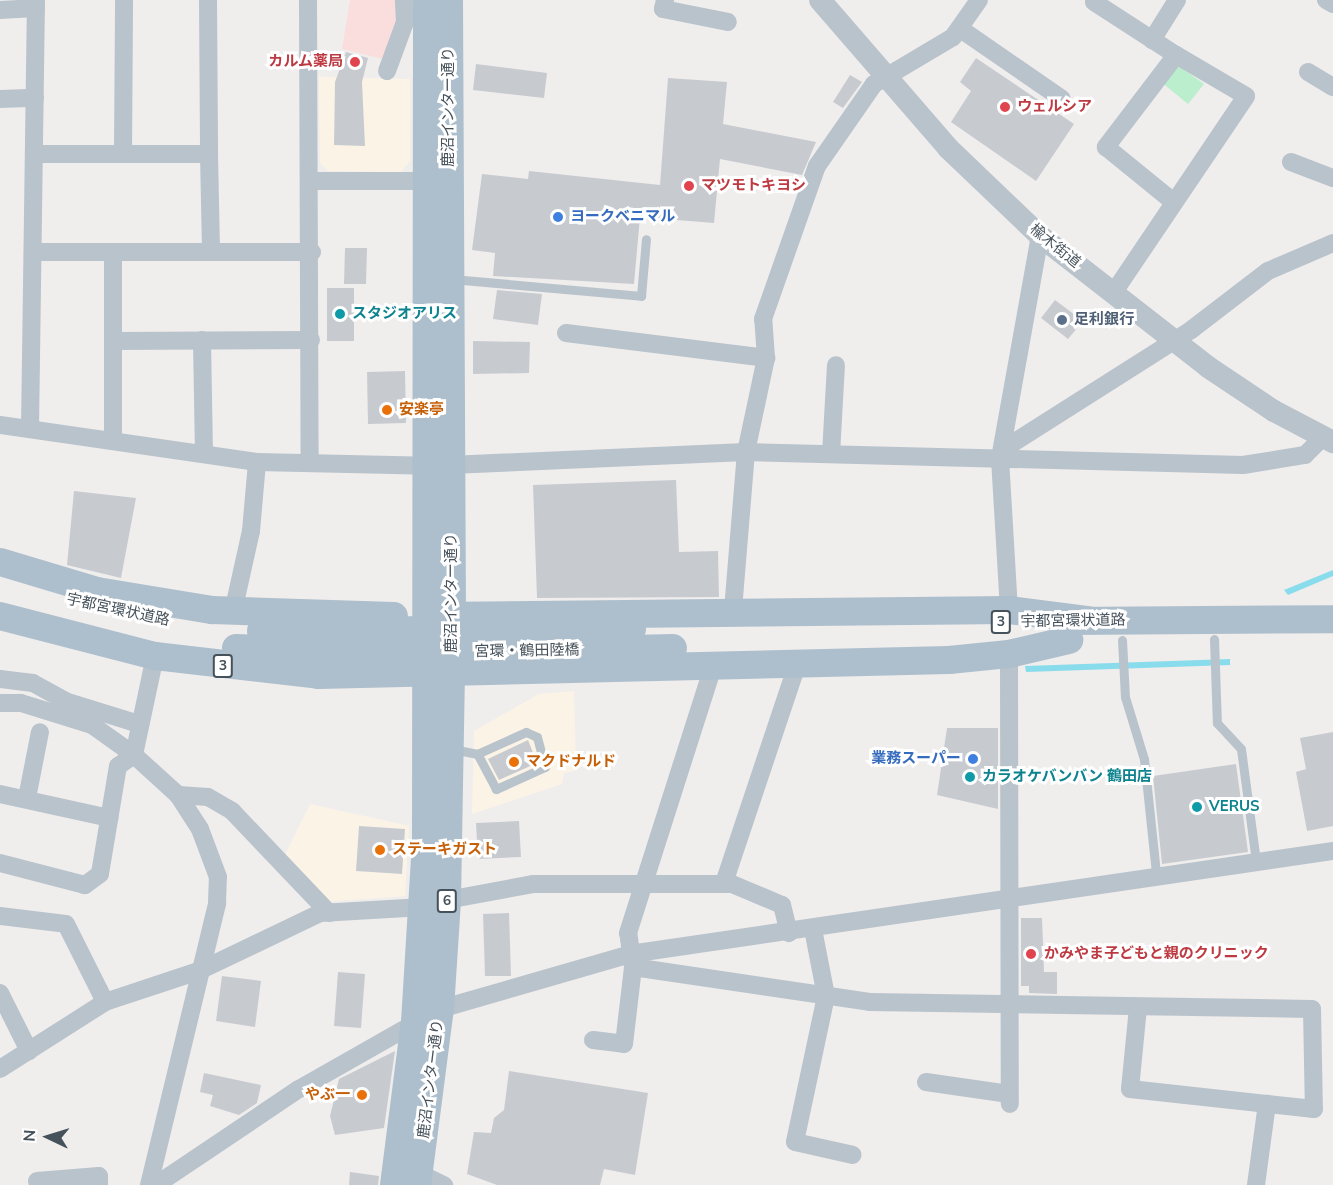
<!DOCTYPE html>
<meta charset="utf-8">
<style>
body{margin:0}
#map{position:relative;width:1333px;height:1185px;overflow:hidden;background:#f0eded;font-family:"Nunito Sans","Noto Sans JP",sans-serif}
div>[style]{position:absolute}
.commercial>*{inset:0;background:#fbf4e6}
.medical>*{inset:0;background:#fadedd}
.green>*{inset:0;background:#bec}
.water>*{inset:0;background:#89dceb}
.building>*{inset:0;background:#c7cbd0}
.service>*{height:9px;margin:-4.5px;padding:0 4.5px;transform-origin:4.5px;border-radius:4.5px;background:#b9c3cb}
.minor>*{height:18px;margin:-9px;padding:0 9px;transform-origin:9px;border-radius:9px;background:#b9c3cb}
.tertiary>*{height:22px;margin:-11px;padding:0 11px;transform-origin:11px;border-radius:11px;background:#b9c3cb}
.primary>*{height:28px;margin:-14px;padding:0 14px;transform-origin:14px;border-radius:14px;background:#adbfcc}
.primary-bridge>*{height:28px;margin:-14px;padding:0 14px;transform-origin:14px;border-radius:14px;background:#adbfcc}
.dots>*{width:16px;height:16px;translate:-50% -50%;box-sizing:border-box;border:3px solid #fff;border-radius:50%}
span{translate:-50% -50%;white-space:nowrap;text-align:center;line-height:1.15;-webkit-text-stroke:6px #fff;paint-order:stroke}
.shield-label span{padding:2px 4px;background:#fff;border:2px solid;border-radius:4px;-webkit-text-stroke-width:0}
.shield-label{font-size:14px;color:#46525b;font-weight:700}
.health-label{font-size:15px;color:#be3a42;font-weight:700}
.right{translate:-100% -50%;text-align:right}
.left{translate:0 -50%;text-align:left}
.street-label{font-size:15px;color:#46525b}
.shop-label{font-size:15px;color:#366cbe;font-weight:700}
.culture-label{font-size:15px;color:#0d838f;font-weight:700}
.service-label{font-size:15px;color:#4e5e75;font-weight:700}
.food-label{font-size:15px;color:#c56008;font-weight:700}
.north{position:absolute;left:18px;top:1107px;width:60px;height:60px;-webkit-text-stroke:4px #fff;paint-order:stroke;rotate:274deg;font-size:16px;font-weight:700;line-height:24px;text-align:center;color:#46525b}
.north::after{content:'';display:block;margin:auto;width:21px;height:27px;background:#46525b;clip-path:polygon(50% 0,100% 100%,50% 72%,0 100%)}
</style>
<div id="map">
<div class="commercial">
<div style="clip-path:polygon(319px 77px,410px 79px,410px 161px,401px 172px,328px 171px,320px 163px)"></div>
<div style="clip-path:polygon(574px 691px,576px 770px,564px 773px,562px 784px,472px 814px,474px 731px,539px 694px)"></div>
<div style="clip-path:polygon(310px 804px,409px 826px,405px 896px,323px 902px,282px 861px)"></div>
</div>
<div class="medical">
<div style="clip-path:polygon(350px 0,398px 0,398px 22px,383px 59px,342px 49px)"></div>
</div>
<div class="green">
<div style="clip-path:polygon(1179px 66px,1204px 84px,1188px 104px,1161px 82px)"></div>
</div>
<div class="water">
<div style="clip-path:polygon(1333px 570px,1333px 576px,1288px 595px,1284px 590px)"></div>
<div style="clip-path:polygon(1230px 659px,1230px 665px,1026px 672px,1025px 666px)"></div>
</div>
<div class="building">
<div style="clip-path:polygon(346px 52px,368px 58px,362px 82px,365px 146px,334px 145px,335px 82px)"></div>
<div style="clip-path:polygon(976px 58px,1074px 124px,1036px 181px,951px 122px,971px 91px,960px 82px)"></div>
<div style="clip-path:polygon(476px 64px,547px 73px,544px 98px,473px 90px)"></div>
<div style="clip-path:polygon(850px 75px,862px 82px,843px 108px,833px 102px)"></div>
<div style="clip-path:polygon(668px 78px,727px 82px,723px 124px,816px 142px,802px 175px,720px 159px,714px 223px,640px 217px,634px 284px,493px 276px,495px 253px,472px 250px,482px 174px,528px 179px,529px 171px,660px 185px)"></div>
<div style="clip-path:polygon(345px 248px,367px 248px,366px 284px,344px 284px)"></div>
<div style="clip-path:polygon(327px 288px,354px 288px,354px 341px,327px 341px)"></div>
<div style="clip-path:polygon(497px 290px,542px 294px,538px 325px,493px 319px)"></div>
<div style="clip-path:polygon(1055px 300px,1083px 321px,1068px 339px,1041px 318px)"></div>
<div style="clip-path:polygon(473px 341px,530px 342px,529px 373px,473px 374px)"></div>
<div style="clip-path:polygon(405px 371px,406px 423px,368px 424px,367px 372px)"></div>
<div style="clip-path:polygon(676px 480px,679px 552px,718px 551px,719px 597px,537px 598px,533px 485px)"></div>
<div style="clip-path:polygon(74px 491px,136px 498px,121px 578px,67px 565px)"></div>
<div style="clip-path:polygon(947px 728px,998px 728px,998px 809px,937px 795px)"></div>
<div style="clip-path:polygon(1333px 732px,1333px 826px,1307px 831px,1296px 772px,1306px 769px,1300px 738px)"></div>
<div style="clip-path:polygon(528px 740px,537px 763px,499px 780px,488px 759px)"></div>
<div style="clip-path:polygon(1236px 764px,1248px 852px,1162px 864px,1153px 776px)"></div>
<div style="clip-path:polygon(519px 821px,521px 857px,478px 859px,476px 823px)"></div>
<div style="clip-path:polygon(359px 826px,405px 829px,402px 874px,356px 871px)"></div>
<div style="clip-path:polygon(509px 913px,511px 976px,485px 976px,483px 914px)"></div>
<div style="clip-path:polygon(1021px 918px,1042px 918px,1044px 972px,1057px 972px,1057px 994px,1029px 993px,1029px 986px,1021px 986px)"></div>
<div style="clip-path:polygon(338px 972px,365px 974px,361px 1028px,334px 1026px)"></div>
<div style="clip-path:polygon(222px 976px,261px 981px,255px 1027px,216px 1021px)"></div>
<div style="clip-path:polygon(395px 1051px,384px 1128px,335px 1135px,330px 1116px,339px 1079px)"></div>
<div style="clip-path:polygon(509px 1071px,648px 1093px,635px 1175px,604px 1169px,600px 1185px,497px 1185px,467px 1174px,474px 1132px,491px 1133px,494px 1118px,504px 1110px)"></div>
<div style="clip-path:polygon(204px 1073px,261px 1085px,257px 1103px,239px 1115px,210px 1106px,213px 1095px,200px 1092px)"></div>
<div style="clip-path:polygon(350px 1172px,379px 1176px,378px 1185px,349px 1185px)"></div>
</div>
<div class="service">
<div style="left:452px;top:279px;width:190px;rotate:5.1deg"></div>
<div style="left:641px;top:296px;width:57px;rotate:-85deg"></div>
<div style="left:1214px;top:639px;width:84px;rotate:88deg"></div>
<div style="left:1217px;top:723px;width:35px;rotate:47deg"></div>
<div style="left:1241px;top:749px;width:113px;rotate:82.4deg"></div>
<div style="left:1122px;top:640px;width:57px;rotate:87deg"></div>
<div style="left:1125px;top:697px;width:65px;rotate:73deg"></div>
<div style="left:1144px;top:759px;width:116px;rotate:84deg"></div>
<div style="left:452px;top:749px;width:25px;rotate:11deg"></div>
<div style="left:477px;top:754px;width:54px;rotate:-24.2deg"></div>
<div style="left:526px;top:732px;width:12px;rotate:24deg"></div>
<div style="left:537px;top:737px;width:31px;rotate:75deg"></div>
<div style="left:545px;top:767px;width:54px;rotate:155.8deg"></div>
<div style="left:496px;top:789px;width:40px;rotate:-118deg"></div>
</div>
<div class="minor">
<div style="left:208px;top:0;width:154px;rotate:89.6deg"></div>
<div style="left:308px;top:0;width:461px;rotate:89.8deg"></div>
<div style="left:665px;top:0;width:9px;rotate:103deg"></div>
<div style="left:663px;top:9px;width:66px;rotate:11.3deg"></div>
<div style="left:1326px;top:0;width:8px;rotate:30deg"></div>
<div style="left:1094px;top:2px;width:98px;rotate:32.9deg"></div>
<div style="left:0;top:10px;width:36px;rotate:-3deg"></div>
<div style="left:962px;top:30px;width:121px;rotate:34.6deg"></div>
<div style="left:1152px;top:40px;width:47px;rotate:-58deg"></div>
<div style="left:387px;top:71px;width:52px;rotate:-69.8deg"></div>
<div style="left:405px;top:22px;width:22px;rotate:-93deg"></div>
<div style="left:1308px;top:72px;width:29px;rotate:31deg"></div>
<div style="left:0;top:99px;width:35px;rotate:-2deg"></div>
<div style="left:123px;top:153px;width:153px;rotate:-89.6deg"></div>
<div style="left:35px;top:154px;width:174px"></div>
<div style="left:209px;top:154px;width:98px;rotate:88.8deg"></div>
<div style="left:1291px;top:162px;width:45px;rotate:20.9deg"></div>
<div style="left:312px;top:181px;width:115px"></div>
<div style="left:34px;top:252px;width:278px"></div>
<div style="left:1114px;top:292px;width:236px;rotate:-56deg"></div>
<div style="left:1246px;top:96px;width:81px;rotate:-149.6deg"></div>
<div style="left:1176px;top:55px;width:116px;rotate:127.3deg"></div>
<div style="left:1106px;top:147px;width:84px;rotate:39.2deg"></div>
<div style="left:566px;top:333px;width:202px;rotate:7.1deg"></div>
<div style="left:202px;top:340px;width:113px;rotate:89deg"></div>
<div style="left:114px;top:341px;width:197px;rotate:-0.3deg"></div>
<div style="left:0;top:425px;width:260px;rotate:8.2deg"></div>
<div style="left:257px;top:462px;width:170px;rotate:1.3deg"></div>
<div style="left:427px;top:466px;width:319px;rotate:-2.5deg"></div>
<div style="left:746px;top:452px;width:497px;rotate:1.5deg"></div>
<div style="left:1243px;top:465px;width:63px;rotate:-9.2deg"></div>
<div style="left:1305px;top:455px;width:25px;rotate:-45deg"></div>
<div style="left:30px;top:429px;width:429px;rotate:-89.2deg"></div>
<div style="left:113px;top:441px;width:189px;rotate:-90deg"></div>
<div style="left:1002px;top:450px;width:224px;rotate:-32.4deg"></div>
<div style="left:1191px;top:330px;width:97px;rotate:-37.5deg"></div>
<div style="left:1268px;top:271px;width:71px;rotate:-23.3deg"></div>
<div style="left:831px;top:454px;width:89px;rotate:-86.8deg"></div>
<div style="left:733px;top:610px;width:159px;rotate:-85.3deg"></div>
<div style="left:746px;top:452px;width:96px;rotate:-78deg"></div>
<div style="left:766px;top:358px;width:39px;rotate:-94deg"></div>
<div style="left:763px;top:319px;width:162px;rotate:-70.6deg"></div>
<div style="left:817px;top:166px;width:100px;rotate:-55.2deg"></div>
<div style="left:874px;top:84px;width:92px;rotate:-30.7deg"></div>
<div style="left:953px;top:37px;width:45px;rotate:-54.9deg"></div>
<div style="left:1009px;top:610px;width:152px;rotate:-93.4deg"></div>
<div style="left:1000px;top:458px;width:226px;rotate:-79.8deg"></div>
<div style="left:233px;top:612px;width:83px;rotate:-77.5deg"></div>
<div style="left:251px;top:531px;width:69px;rotate:-85deg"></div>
<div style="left:1009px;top:654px;width:450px;rotate:89.9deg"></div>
<div style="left:0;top:679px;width:33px;rotate:7deg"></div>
<div style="left:33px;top:683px;width:37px;rotate:29deg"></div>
<div style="left:65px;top:701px;width:77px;rotate:17.3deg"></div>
<div style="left:0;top:703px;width:21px"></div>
<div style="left:21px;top:703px;width:74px;rotate:17.2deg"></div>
<div style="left:92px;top:725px;width:52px;rotate:35.5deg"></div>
<div style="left:134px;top:755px;width:19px;rotate:145deg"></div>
<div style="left:118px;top:766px;width:109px;rotate:99.5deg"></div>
<div style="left:100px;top:874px;width:19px;rotate:144deg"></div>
<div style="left:85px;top:885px;width:88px;rotate:-165.5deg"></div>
<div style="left:0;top:794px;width:112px;rotate:12.4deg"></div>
<div style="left:178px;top:795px;width:30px;rotate:4deg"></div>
<div style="left:208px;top:797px;width:28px;rotate:30deg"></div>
<div style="left:232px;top:811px;width:141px;rotate:46.4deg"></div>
<div style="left:27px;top:798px;width:67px;rotate:-78.9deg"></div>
<div style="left:724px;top:883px;width:233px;rotate:-71.5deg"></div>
<div style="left:447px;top:900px;width:87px;rotate:-10.5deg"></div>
<div style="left:533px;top:884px;width:199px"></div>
<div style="left:732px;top:884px;width:54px;rotate:22.8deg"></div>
<div style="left:782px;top:905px;width:29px;rotate:76deg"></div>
<div style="left:0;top:916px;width:66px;rotate:6.9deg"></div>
<div style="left:66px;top:924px;width:87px;rotate:63.4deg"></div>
<div style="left:813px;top:929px;width:68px;rotate:79deg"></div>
<div style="left:826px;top:996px;width:149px;rotate:102deg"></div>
<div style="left:795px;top:1142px;width:59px;rotate:12.6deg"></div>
<div style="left:633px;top:967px;width:239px;rotate:8.4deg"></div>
<div style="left:869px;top:1002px;width:443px;rotate:0.9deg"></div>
<div style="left:1312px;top:1009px;width:100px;rotate:88.9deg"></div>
<div style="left:1314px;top:1109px;width:185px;rotate:-173.8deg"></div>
<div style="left:1130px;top:1089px;width:82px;rotate:-84.4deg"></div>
<div style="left:0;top:993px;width:65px;rotate:63.4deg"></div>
<div style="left:593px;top:1040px;width:31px;rotate:7deg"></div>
<div style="left:624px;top:1044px;width:78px;rotate:-83.3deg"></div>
<div style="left:633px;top:967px;width:34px;rotate:-98deg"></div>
<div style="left:628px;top:933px;width:283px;rotate:-72.3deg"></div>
<div style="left:0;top:1069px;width:125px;rotate:-32.5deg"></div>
<div style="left:105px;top:1002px;width:99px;rotate:-18.3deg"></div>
<div style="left:199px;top:971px;width:134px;rotate:-25.6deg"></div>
<div style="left:320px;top:913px;width:104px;rotate:-3.3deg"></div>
<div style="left:926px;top:1082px;width:84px;rotate:8.2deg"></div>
<div style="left:419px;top:1173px;width:28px;rotate:26deg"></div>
<div style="left:37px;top:1181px;width:62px;rotate:-4.6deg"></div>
<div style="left:99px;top:1176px;width:9px;rotate:90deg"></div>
<div style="left:149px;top:1185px;width:290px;rotate:-76.4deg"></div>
<div style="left:217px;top:903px;width:26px;rotate:-88deg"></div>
<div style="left:218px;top:877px;width:51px;rotate:-110.6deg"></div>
<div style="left:200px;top:829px;width:40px;rotate:-122.9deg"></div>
<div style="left:178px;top:795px;width:59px;rotate:-137.7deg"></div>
<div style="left:134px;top:755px;width:101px;rotate:-78deg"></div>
<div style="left:156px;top:1185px;width:172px;rotate:-33.9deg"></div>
<div style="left:299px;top:1089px;width:162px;rotate:-29.6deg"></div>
<div style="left:440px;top:1009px;width:198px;rotate:-16.1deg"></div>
<div style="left:630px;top:954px;width:711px;rotate:-8.34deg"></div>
<div style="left:1256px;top:1185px;width:82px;rotate:-82.3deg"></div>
</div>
<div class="tertiary">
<div style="left:820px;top:0;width:196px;rotate:49.1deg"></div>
<div style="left:948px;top:148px;width:127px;rotate:43.7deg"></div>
<div style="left:1040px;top:236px;width:213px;rotate:37.9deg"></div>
<div style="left:1208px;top:367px;width:79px;rotate:33.7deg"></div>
<div style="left:1274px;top:411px;width:67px;rotate:27.7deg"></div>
</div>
<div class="primary">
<div style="left:0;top:562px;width:101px;rotate:16.6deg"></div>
<div style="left:97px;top:591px;width:117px;rotate:9.4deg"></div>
<div style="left:212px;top:610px;width:182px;rotate:1.9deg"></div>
<div style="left:0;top:616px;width:160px;rotate:14.5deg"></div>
<div style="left:155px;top:656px;width:165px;rotate:6.6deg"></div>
<div style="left:319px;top:675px;width:630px;rotate:-1.36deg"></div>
<div style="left:949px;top:660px;width:60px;rotate:-5.7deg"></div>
<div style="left:1009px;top:654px;width:62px;rotate:-13.1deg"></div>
<div style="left:434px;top:616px;width:575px;rotate:-0.6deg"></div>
<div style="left:1009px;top:610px;width:80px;rotate:7.2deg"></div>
<div style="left:1070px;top:621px;width:263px;rotate:-0.4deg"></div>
<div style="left:394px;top:1185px;width:164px;rotate:-82.7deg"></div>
<div style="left:415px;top:1022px;width:182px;rotate:-86.5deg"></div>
<div style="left:426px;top:840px;width:840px;rotate:-89.93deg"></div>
<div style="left:417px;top:1185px;width:177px;rotate:-82.6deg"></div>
<div style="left:440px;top:1009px;width:109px;rotate:-86.3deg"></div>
<div style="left:447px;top:900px;width:285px;rotate:-89deg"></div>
<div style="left:452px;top:615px;width:615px;rotate:-90.28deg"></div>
</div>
<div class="primary-bridge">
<div style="left:261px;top:631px;width:371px;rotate:-0.3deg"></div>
<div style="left:236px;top:648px;width:176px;rotate:2deg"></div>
<div style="left:412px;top:654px;width:261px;rotate:-1.3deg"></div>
</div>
<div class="dots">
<div style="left:355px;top:62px;background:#e0444e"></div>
<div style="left:1005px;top:107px;background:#e0444e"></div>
<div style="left:689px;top:186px;background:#e0444e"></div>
<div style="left:558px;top:217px;background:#3f7fe0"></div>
<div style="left:340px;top:314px;background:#0f9aa8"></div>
<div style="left:1062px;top:320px;background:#5c6f8a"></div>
<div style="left:387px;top:410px;background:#e8710a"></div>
<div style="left:973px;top:759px;background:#3f7fe0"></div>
<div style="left:514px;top:762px;background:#e8710a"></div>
<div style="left:970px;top:777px;background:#0f9aa8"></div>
<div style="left:1197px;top:807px;background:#0f9aa8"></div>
<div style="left:380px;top:850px;background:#e8710a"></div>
<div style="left:1031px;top:954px;background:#e0444e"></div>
<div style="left:362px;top:1095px;background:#e8710a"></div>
</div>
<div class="shield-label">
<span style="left:1001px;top:622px">3</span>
<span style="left:223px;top:666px">3</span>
<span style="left:447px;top:901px">6</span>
</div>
<div class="health-label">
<span class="right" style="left:343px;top:62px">カルム薬局</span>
<span class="left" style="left:1017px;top:107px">ウェルシア</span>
<span class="left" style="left:701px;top:186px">マツモトキヨシ</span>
<span class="left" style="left:1044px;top:954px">かみやま子どもと親のクリニック</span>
</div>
<div class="street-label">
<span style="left:449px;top:107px;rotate:-90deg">鹿沼インター通り</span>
<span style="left:1055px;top:246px;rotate:39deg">楡木街道</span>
<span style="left:452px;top:593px;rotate:-90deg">鹿沼インター通り</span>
<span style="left:118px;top:610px;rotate:12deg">宇都宮環状道路</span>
<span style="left:1073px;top:621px;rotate:-1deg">宇都宮環状道路</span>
<span style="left:527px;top:651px;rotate:-1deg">宮環・鶴田陸橋</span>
<span style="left:431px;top:1079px;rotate:-83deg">鹿沼インター通り</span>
</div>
<div class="shop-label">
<span class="left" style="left:570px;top:217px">ヨークベニマル</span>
<span class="right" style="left:961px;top:759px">業務スーパー</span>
</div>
<div class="culture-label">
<span class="left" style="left:352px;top:314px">スタジオアリス</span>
<span class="left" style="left:982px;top:777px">カラオケバンバン 鶴田店</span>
<span class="left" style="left:1209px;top:807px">VERUS</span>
</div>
<div class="service-label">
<span class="left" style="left:1074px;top:320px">足利銀行</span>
</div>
<div class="food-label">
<span class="left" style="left:399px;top:410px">安楽亭</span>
<span class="left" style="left:526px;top:762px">マクドナルド</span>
<span class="left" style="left:392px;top:850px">ステーキガスト</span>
<span class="right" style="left:350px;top:1095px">やぶ一</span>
</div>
<div class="north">N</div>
</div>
